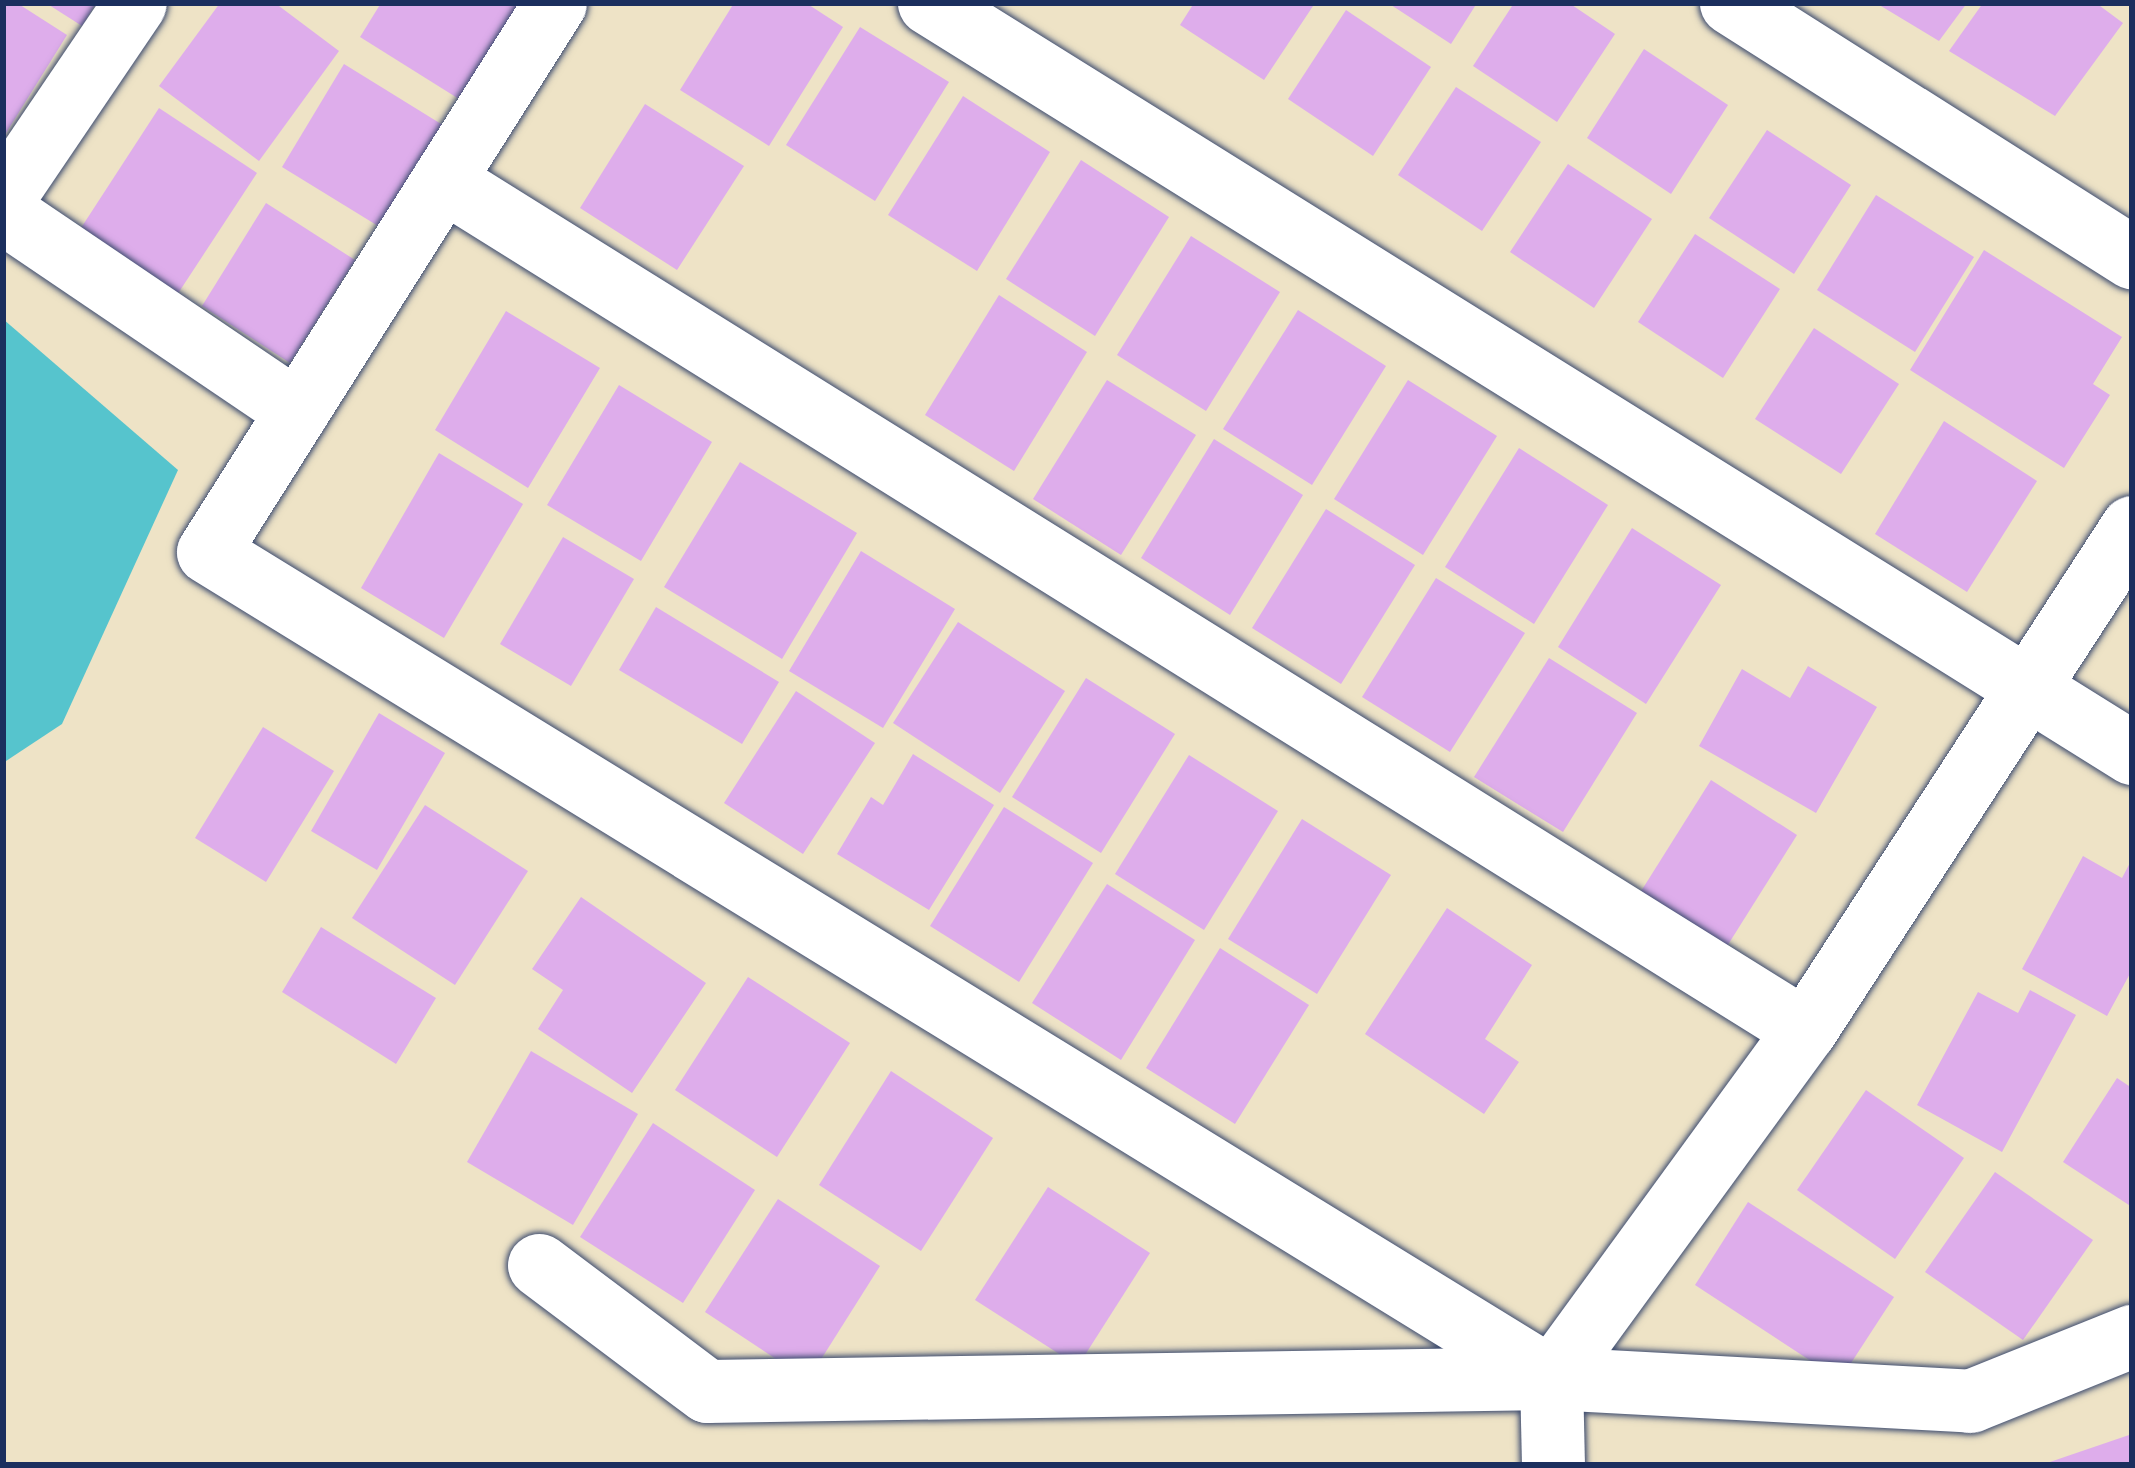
<!DOCTYPE html>
<style>
body{margin:0}
#map{position:relative;width:2135px;height:1468px;overflow:hidden;background:#eee3c6;font-family:Mali,sans-serif}
div>[style]{position:absolute}
.water>*{inset:0;background:#56c4cd}
.building>*{inset:0;background:#deadeb}
.roads{filter:drop-shadow(0 0 3px #3b4a6e) drop-shadow(0 0 3px #3b4a6e)}
.minor>*{height:63px;margin:-31.5px;padding:0 31.5px;transform-origin:31.5px;border-radius:31.5px;background:#fff}
span{translate:-50% -50%;white-space:nowrap;text-align:center;line-height:1.15;-webkit-text-stroke:9px #f7f3e8;paint-order:stroke}
.frame{position:absolute;inset:0;border:6px solid #1b2f5e;pointer-events:none}
</style>
<div id="map">
<div class="water">
<div style="clip-path:polygon(3px 319px,178px 470px,62px 724px,3px 763px)"></div>
</div>
<div class="building">
<div style="clip-path:polygon(3px 3px,17px 3px,67px 35px,3px 138px)"></div>
<div style="clip-path:polygon(46px 3px,96px 3px,82px 26px)"></div>
<div style="clip-path:polygon(220px 3px,275px 3px,339px 51px,259px 161px,159px 86px)"></div>
<div style="clip-path:polygon(381px 3px,519px 3px,459px 99px,360px 37px)"></div>
<div style="clip-path:polygon(734px 3px,806px 3px,843px 27px,769px 146px,680px 90px)"></div>
<div style="clip-path:polygon(1194px 3px,1315px 3px,1264px 80px,1180px 25px)"></div>
<div style="clip-path:polygon(1388px 3px,1477px 3px,1451px 44px)"></div>
<div style="clip-path:polygon(1514px 3px,1569px 3px,1615px 34px,1557px 122px,1473px 66px)"></div>
<div style="clip-path:polygon(1876px 3px,1967px 3px,1939px 41px)"></div>
<div style="clip-path:polygon(1983px 3px,2096px 3px,2123px 23px,2055px 116px,1949px 51px)"></div>
<div style="clip-path:polygon(1346px 10px,1431px 67px,1373px 156px,1288px 99px)"></div>
<div style="clip-path:polygon(860px 27px,949px 82px,875px 201px,786px 145px)"></div>
<div style="clip-path:polygon(1644px 49px,1728px 105px,1671px 194px,1587px 138px)"></div>
<div style="clip-path:polygon(344px 64px,446px 127px,383px 229px,282px 167px)"></div>
<div style="clip-path:polygon(1456px 87px,1541px 142px,1482px 231px,1398px 175px)"></div>
<div style="clip-path:polygon(963px 96px,1050px 152px,977px 271px,888px 215px)"></div>
<div style="clip-path:polygon(645px 104px,744px 166px,677px 270px,580px 208px)"></div>
<div style="clip-path:polygon(159px 108px,257px 173px,177px 295px,79px 231px)"></div>
<div style="clip-path:polygon(1767px 130px,1851px 185px,1794px 274px,1709px 218px)"></div>
<div style="clip-path:polygon(1081px 160px,1169px 217px,1095px 336px,1006px 279px)"></div>
<div style="clip-path:polygon(1568px 164px,1652px 219px,1594px 308px,1510px 252px)"></div>
<div style="clip-path:polygon(1876px 195px,1974px 257px,1915px 352px,1817px 290px)"></div>
<div style="clip-path:polygon(266px 203px,355px 260px,290px 363px,202px 306px)"></div>
<div style="clip-path:polygon(1695px 234px,1780px 289px,1723px 378px,1638px 322px)"></div>
<div style="clip-path:polygon(1191px 236px,1280px 292px,1206px 411px,1117px 355px)"></div>
<div style="clip-path:polygon(1984px 250px,2122px 337px,2093px 384px,2110px 395px,2064px 468px,1910px 370px)"></div>
<div style="clip-path:polygon(999px 295px,1087px 352px,1014px 471px,925px 415px)"></div>
<div style="clip-path:polygon(1298px 310px,1386px 366px,1312px 485px,1223px 429px)"></div>
<div style="clip-path:polygon(506px 311px,600px 368px,528px 488px,435px 430px)"></div>
<div style="clip-path:polygon(1814px 328px,1899px 384px,1841px 474px,1755px 419px)"></div>
<div style="clip-path:polygon(1107px 380px,1196px 435px,1121px 555px,1033px 499px)"></div>
<div style="clip-path:polygon(1408px 380px,1497px 436px,1423px 555px,1334px 499px)"></div>
<div style="clip-path:polygon(619px 385px,712px 442px,641px 561px,547px 505px)"></div>
<div style="clip-path:polygon(1944px 421px,2037px 481px,1967px 592px,1875px 534px)"></div>
<div style="clip-path:polygon(1214px 439px,1303px 495px,1230px 615px,1141px 558px)"></div>
<div style="clip-path:polygon(1519px 448px,1608px 505px,1534px 624px,1445px 567px)"></div>
<div style="clip-path:polygon(439px 453px,523px 504px,444px 638px,361px 588px)"></div>
<div style="clip-path:polygon(740px 462px,857px 533px,782px 659px,664px 587px)"></div>
<div style="clip-path:polygon(1326px 509px,1415px 565px,1341px 684px,1252px 628px)"></div>
<div style="clip-path:polygon(1632px 528px,1721px 585px,1646px 704px,1558px 647px)"></div>
<div style="clip-path:polygon(563px 537px,634px 579px,571px 686px,500px 644px)"></div>
<div style="clip-path:polygon(861px 551px,955px 609px,883px 728px,789px 671px)"></div>
<div style="clip-path:polygon(1436px 578px,1525px 633px,1450px 752px,1362px 697px)"></div>
<div style="clip-path:polygon(656px 607px,779px 682px,742px 744px,619px 670px)"></div>
<div style="clip-path:polygon(958px 622px,1065px 691px,1000px 793px,893px 723px)"></div>
<div style="clip-path:polygon(1549px 658px,1637px 713px,1563px 832px,1474px 777px)"></div>
<div style="clip-path:polygon(1808px 666px,1877px 707px,1816px 813px,1699px 746px,1742px 669px,1790px 698px)"></div>
<div style="clip-path:polygon(1086px 678px,1175px 734px,1101px 853px,1012px 797px)"></div>
<div style="clip-path:polygon(796px 691px,875px 743px,803px 854px,724px 803px)"></div>
<div style="clip-path:polygon(379px 713px,445px 753px,377px 870px,311px 831px)"></div>
<div style="clip-path:polygon(263px 727px,334px 771px,266px 882px,195px 838px)"></div>
<div style="clip-path:polygon(913px 754px,994px 805px,929px 910px,837px 854px,871px 797px,883px 805px)"></div>
<div style="clip-path:polygon(1189px 755px,1278px 811px,1204px 930px,1115px 874px)"></div>
<div style="clip-path:polygon(1711px 780px,1797px 835px,1719px 959px,1633px 904px)"></div>
<div style="clip-path:polygon(425px 805px,528px 871px,455px 985px,352px 918px)"></div>
<div style="clip-path:polygon(1004px 807px,1093px 863px,1019px 982px,930px 926px)"></div>
<div style="clip-path:polygon(1302px 819px,1391px 875px,1317px 994px,1228px 939px)"></div>
<div style="clip-path:polygon(2083px 856px,2122px 878px,2132px 859px,2132px 970px,2107px 1016px,2022px 969px)"></div>
<div style="clip-path:polygon(1107px 884px,1195px 940px,1121px 1060px,1032px 1003px)"></div>
<div style="clip-path:polygon(581px 897px,706px 983px,632px 1093px,538px 1029px,563px 990px,532px 969px)"></div>
<div style="clip-path:polygon(1447px 908px,1532px 965px,1485px 1039px,1519px 1062px,1484px 1114px,1365px 1034px)"></div>
<div style="clip-path:polygon(321px 927px,436px 998px,396px 1064px,282px 992px)"></div>
<div style="clip-path:polygon(1220px 948px,1309px 1005px,1235px 1124px,1146px 1068px)"></div>
<div style="clip-path:polygon(748px 977px,850px 1043px,777px 1157px,675px 1090px)"></div>
<div style="clip-path:polygon(2030px 990px,2076px 1015px,2002px 1152px,1917px 1105px,1978px 992px,2018px 1013px)"></div>
<div style="clip-path:polygon(531px 1051px,638px 1114px,573px 1225px,467px 1162px)"></div>
<div style="clip-path:polygon(891px 1071px,993px 1138px,921px 1251px,819px 1185px)"></div>
<div style="clip-path:polygon(2117px 1078px,2132px 1088px,2132px 1207px,2063px 1162px)"></div>
<div style="clip-path:polygon(1866px 1090px,1964px 1158px,1895px 1259px,1797px 1190px)"></div>
<div style="clip-path:polygon(653px 1123px,755px 1190px,683px 1303px,580px 1237px)"></div>
<div style="clip-path:polygon(1995px 1172px,2093px 1240px,2023px 1340px,1925px 1272px)"></div>
<div style="clip-path:polygon(1048px 1187px,1150px 1253px,1078px 1366px,975px 1300px)"></div>
<div style="clip-path:polygon(778px 1199px,880px 1266px,808px 1380px,705px 1312px)"></div>
<div style="clip-path:polygon(1748px 1202px,1894px 1297px,1840px 1380px,1695px 1285px)"></div>
<div style="clip-path:polygon(2132px 1434px,2132px 1465px,2044px 1465px,2044px 1464px)"></div>
</div>
<div class="roads">
<div class="minor">
<div style="left:555px;top:3px;width:649px;rotate:122.3deg"></div>
<div style="left:208px;top:552px;width:1577px;rotate:31.59deg"></div>
<div style="left:929px;top:3px;width:1418px;rotate:31.94deg"></div>
<div style="left:1731px;top:3px;width:475px;rotate:32.4deg"></div>
<div style="left:443px;top:180px;width:1605px;rotate:31.97deg"></div>
<div style="left:3px;top:198px;width:235px;rotate:-55.9deg"></div>
<div style="left:3px;top:212px;width:355px;rotate:34.1deg"></div>
<div style="left:539px;top:1265px;width:210px;rotate:36.9deg"></div>
<div style="left:707px;top:1391px;width:844px;rotate:-0.88deg"></div>
<div style="left:1551px;top:1378px;width:420px;rotate:3.1deg"></div>
<div style="left:1970px;top:1401px;width:175px;rotate:-21.9deg"></div>
<div style="left:1553px;top:1465px;width:87px;rotate:-91.3deg"></div>
<div style="left:1551px;top:1378px;width:431px;rotate:-53.9deg"></div>
<div style="left:1805px;top:1030px;width:600px;rotate:-56.97deg"></div>
</div>
</div>
<div class="frame"></div>
</div>
